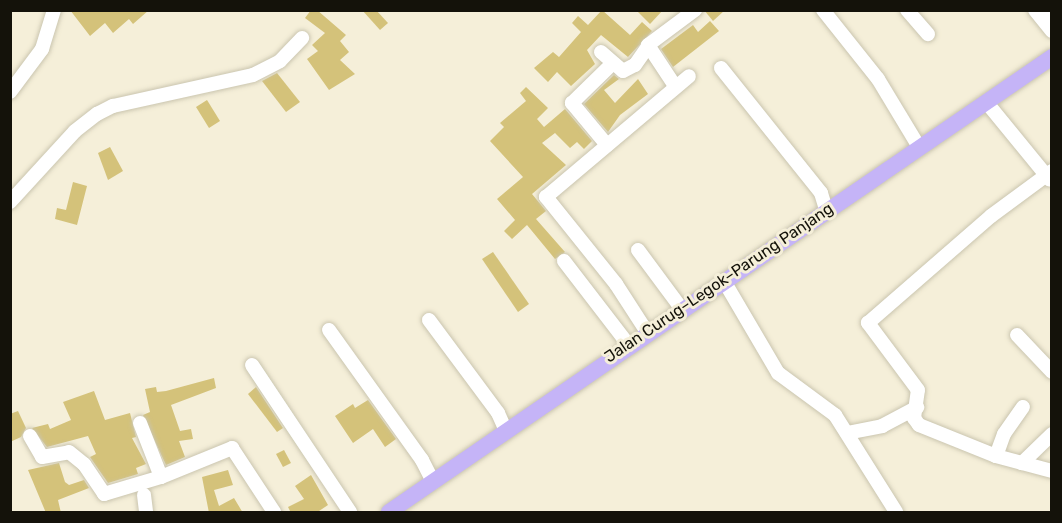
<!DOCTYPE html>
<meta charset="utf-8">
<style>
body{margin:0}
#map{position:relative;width:1062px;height:523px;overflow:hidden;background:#f5efd9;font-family:Rubik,sans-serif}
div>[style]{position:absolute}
.building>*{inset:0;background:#d4c27a}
.roads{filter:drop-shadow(0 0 2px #cac5af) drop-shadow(0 0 2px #cac5af)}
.minor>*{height:14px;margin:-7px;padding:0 7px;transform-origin:7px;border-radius:7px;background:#fff}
.major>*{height:16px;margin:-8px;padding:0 8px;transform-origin:8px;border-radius:8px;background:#c5b4f7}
span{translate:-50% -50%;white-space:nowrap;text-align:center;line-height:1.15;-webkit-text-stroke:6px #f5efd9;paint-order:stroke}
.street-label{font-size:16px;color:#14120a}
.frame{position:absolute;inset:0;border:12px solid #14120a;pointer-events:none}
</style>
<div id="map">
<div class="building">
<div style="clip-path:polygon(70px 10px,149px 10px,133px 24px,129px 19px,113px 33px,105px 23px,90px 36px)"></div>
<div style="clip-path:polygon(311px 10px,317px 10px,346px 35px,340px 41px,349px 52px,340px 60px,355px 74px,329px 90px,307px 59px,318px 51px,312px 45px,325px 33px,305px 18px)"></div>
<div style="clip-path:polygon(362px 10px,376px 10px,388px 23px,380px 30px)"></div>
<div style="clip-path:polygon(602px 10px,630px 35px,642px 22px,652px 31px,628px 57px,601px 35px,587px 50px,595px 64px,571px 86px,557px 72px,548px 82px,534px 68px,553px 52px,559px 57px,581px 32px,572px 23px,578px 16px,588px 25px)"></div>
<div style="clip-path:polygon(636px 10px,663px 10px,650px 24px)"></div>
<div style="clip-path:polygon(704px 10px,725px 10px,713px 21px)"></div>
<div style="clip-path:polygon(710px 21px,719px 31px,673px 67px,661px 49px,693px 25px,698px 32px)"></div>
<div style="clip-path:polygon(277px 73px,300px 102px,286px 112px,262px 81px)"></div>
<div style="clip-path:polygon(614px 75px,619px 79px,604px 90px,615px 103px,638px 79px,648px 94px,620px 115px,608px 132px,584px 104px)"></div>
<div style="clip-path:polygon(526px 87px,548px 108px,537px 119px,544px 127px,565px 109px,592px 141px,584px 149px,577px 142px,570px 148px,555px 133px,542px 143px,566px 165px,532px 194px,546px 211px,536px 219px,565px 252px,555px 259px,527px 225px,512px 239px,504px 231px,515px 220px,497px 199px,523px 177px,490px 141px,504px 127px,500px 123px,526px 101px,520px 93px)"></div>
<div style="clip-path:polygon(207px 100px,220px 121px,209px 128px,196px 107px)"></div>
<div style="clip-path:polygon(110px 147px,123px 171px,108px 180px,98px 153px)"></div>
<div style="clip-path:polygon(73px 182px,87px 186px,77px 225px,55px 219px,57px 208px,66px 210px)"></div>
<div style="clip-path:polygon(493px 252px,529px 304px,518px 312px,482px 259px)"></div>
<div style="clip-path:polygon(214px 378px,216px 388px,171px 405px,180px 431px,191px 429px,193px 439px,179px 441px,185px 457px,166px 465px,143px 415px,150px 412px,145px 389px,156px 387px,157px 392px,166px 391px)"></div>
<div style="clip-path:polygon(256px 387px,283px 428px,277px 432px,248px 394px)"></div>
<div style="clip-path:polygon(94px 391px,105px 420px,130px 413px,136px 437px,132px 438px,146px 464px,136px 468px,138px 474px,108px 483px,90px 457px,96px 454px,88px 436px,47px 447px,32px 428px,48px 424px,50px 429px,71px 420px,63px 402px)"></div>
<div style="clip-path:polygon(368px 400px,396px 439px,385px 447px,373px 429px,353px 443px,335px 416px,353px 404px,355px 408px)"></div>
<div style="clip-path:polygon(18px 411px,26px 428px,21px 437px,10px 442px,10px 414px)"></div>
<div style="clip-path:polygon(284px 450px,291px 463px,283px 467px,276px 454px)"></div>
<div style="clip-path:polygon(59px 463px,65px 482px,69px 485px,84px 480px,89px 488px,58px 500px,61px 513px,46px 513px,28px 470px)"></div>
<div style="clip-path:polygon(228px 470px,233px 485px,214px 490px,219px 506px,234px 498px,243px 513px,209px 513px,202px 477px)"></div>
<div style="clip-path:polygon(311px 475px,328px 505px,316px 513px,291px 513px,288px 507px,304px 499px,295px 486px)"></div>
</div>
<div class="roads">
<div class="minor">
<div style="left:823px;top:10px;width:88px;rotate:51.4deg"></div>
<div style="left:878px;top:79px;width:79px;rotate:58.9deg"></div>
<div style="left:907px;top:10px;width:32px;rotate:49deg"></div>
<div style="left:1035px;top:10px;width:27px;rotate:51deg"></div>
<div style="left:1048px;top:10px;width:6px;rotate:45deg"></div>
<div style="left:601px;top:52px;width:29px;rotate:41deg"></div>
<div style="left:623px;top:71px;width:13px;rotate:-27deg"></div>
<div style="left:635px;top:65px;width:21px;rotate:-55deg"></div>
<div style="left:721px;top:68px;width:160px;rotate:51.3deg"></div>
<div style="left:821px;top:193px;width:17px;rotate:73deg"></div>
<div style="left:675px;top:86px;width:49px;rotate:-123.4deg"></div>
<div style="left:648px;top:45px;width:59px;rotate:-36.7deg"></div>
<div style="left:10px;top:92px;width:54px;rotate:-53.3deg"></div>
<div style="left:42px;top:49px;width:41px;rotate:-72.9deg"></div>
<div style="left:987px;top:103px;width:99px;rotate:50.7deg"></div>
<div style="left:607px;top:145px;width:55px;rotate:-129.8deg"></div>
<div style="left:572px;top:103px;width:54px;rotate:-44.3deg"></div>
<div style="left:10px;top:202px;width:96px;rotate:-47.5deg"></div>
<div style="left:75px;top:131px;width:28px;rotate:-38deg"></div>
<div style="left:97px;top:114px;width:18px;rotate:-27deg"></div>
<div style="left:113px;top:106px;width:143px;rotate:-12.5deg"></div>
<div style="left:253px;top:75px;width:30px;rotate:-27deg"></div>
<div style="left:280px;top:61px;width:32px;rotate:-46deg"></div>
<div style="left:638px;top:250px;width:72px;rotate:53.4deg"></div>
<div style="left:564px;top:261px;width:105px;rotate:52.4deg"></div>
<div style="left:724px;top:281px;width:107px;rotate:59.6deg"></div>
<div style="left:778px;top:373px;width:71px;rotate:36.4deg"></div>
<div style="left:835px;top:415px;width:115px;rotate:57.8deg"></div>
<div style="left:429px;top:320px;width:116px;rotate:53.4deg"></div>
<div style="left:498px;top:413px;width:20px;rotate:66deg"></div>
<div style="left:329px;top:330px;width:160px;rotate:54.4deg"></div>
<div style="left:422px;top:460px;width:25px;rotate:63deg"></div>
<div style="left:647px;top:332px;width:57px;rotate:-122.9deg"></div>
<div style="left:616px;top:284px;width:112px;rotate:-128.8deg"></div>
<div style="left:546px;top:197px;width:187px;rotate:-40.2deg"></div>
<div style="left:1017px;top:335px;width:51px;rotate:46.6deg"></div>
<div style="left:252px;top:365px;width:177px;rotate:56.3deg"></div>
<div style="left:140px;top:423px;width:58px;rotate:68.7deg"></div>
<div style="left:847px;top:433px;width:36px;rotate:-11deg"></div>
<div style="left:882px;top:426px;width:40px;rotate:-28deg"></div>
<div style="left:1052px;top:434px;width:42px;rotate:136deg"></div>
<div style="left:1022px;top:463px;width:31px;rotate:15deg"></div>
<div style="left:30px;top:436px;width:24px;rotate:60deg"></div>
<div style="left:42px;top:457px;width:27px;rotate:-10deg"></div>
<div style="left:69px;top:452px;width:19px;rotate:39deg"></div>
<div style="left:84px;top:464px;width:36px;rotate:56deg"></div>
<div style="left:104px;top:494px;width:59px;rotate:-16.6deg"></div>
<div style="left:161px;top:477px;width:77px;rotate:-22.2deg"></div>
<div style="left:232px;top:448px;width:77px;rotate:56.7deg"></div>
<div style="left:996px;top:456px;width:83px;rotate:-158.1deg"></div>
<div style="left:919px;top:425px;width:9px;rotate:-126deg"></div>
<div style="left:914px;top:418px;width:28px;rotate:-82deg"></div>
<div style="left:918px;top:390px;width:84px;rotate:-126.7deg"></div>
<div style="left:868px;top:323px;width:163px;rotate:-41deg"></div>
<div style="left:991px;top:216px;width:76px;rotate:-36.4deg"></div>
<div style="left:1022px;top:463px;width:27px;rotate:-165deg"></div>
<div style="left:996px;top:456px;width:23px;rotate:-70deg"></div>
<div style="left:1004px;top:434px;width:33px;rotate:-55deg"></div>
<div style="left:144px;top:495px;width:17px;rotate:83deg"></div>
</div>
<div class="major">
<div style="left:389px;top:512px;width:804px;rotate:-34.46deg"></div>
</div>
</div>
<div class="street-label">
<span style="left:719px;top:283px;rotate:-34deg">Jalan Curug–Legok–Parung Panjang</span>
</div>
<div class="frame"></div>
</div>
